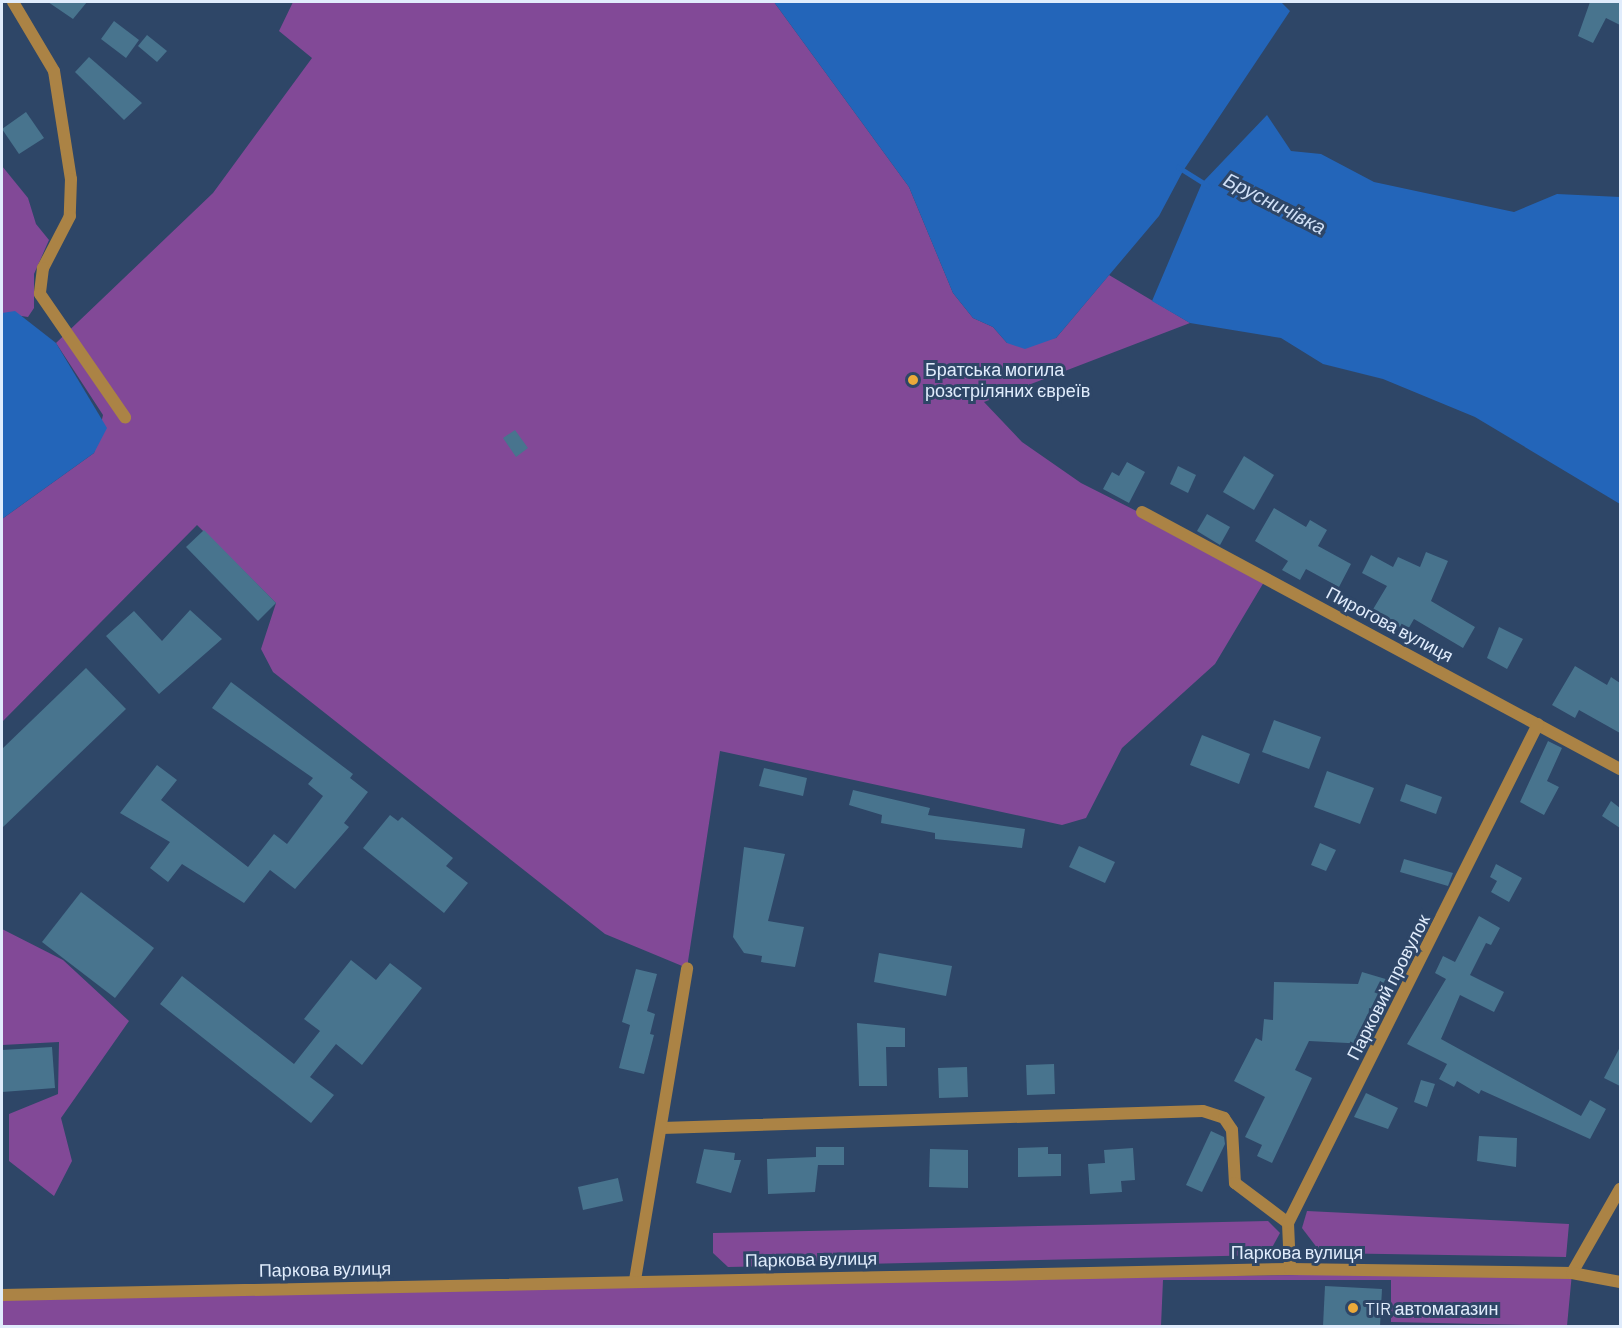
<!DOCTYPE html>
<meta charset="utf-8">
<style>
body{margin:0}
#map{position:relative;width:1622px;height:1328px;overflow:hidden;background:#2e4667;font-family:Barlow,sans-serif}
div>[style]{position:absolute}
.green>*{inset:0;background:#824997}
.water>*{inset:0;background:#2365b9}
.stream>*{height:5px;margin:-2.5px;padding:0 2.5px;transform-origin:2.5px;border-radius:2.5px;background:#2365b9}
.building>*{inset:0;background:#48748e}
.minor>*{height:12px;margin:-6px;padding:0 6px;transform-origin:6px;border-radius:6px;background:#ab8345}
.dots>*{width:16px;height:16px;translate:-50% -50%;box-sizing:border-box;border:3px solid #2e4667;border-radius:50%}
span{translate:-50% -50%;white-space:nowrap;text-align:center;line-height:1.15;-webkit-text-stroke:6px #2e4667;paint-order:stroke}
.poi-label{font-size:18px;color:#e0ecfc}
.left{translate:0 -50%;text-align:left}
.street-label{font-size:18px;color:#e0ecfc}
.water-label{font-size:20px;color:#cfdff6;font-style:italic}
.frame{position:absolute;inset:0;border:3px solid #e0ecfc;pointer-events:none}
</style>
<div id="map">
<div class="green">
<div style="clip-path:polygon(293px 2px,774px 2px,909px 187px,953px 293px,973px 318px,993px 327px,1007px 343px,1056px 338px,1109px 275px,1190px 323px,984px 402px,1022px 442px,1081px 483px,1267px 577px,1215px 664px,1122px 748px,1086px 818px,1062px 825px,720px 751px,687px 968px,605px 934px,273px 672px,261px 649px,276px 603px,197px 525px,2px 722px,2px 519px,94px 453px,103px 415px,56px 343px,213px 193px,312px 58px,279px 31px)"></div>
<div style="clip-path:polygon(2px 166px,28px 198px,36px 224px,49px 240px,34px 274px,34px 308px,28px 317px,2px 313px)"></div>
<div style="clip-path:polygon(2px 929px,63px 960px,129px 1021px,61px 1118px,72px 1161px,54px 1196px,9px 1161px,9px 1114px,58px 1094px,59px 1042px,2px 1045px)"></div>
<div style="clip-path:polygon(1307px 1211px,1569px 1224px,1566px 1257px,1321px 1253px,1302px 1228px)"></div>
<div style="clip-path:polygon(1268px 1221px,1280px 1233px,1268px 1255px,728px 1267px,713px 1253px,713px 1233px)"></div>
<div style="clip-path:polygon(1572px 1273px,1567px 1326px,1391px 1322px,1391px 1280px,1163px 1280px,1161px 1326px,2px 1326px,2px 1295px,635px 1280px)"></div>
</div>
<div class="water">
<div style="clip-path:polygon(774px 2px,1281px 2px,1290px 11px,1183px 171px,1159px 216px,1056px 338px,1025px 349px,1007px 343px,993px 327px,973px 318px,953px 293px,909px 187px)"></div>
<div style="clip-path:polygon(1267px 115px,1291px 151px,1321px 154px,1374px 182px,1514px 212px,1557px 194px,1620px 197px,1620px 504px,1475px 417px,1383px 379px,1323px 364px,1281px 338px,1190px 323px,1152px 301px,1202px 183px)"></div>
<div style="clip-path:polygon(15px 311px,56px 343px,107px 428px,94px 453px,2px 519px,2px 313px)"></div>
</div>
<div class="stream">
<div style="left:1178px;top:167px;width:36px;rotate:32deg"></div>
</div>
<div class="building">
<div style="clip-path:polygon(48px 2px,87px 2px,73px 19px)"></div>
<div style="clip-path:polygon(1590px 2px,1620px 2px,1620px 25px,1606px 18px,1593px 43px,1578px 36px)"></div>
<div style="clip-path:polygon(114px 21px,139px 40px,126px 58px,101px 39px)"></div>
<div style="clip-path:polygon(147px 35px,167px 51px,157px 62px,138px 46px)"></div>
<div style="clip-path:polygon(89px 57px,142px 103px,124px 120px,75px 72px)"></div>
<div style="clip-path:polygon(26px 112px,44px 138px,19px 154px,2px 129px)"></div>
<div style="clip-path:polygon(515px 430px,528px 448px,516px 457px,503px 438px)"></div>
<div style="clip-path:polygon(1244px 456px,1274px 475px,1254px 510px,1223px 492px)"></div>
<div style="clip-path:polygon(1127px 462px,1145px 472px,1129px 503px,1103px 489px,1112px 472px,1119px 476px)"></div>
<div style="clip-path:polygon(1178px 466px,1196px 475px,1188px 493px,1170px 484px)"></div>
<div style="clip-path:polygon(1274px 508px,1306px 527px,1310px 520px,1327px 530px,1318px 546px,1351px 564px,1339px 587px,1306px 569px,1300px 580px,1282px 570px,1288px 561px,1255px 541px)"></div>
<div style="clip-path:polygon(1207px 514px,1230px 527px,1220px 545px,1197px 531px)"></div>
<div style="clip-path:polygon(204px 530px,276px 603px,258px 621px,186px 547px)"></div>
<div style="clip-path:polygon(1426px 552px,1448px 561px,1431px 601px,1475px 627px,1463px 648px,1414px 619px,1407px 631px,1372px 611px,1387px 586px,1362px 573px,1371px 555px,1393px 567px,1398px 557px,1420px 567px)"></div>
<div style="clip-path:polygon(190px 610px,222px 639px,159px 694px,106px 636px,134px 611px,162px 641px)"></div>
<div style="clip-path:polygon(1499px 627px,1523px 639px,1507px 669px,1487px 658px)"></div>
<div style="clip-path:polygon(1575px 666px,1607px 685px,1611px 677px,1620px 683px,1620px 733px,1579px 710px,1575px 718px,1552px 705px)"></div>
<div style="clip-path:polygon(86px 668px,126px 709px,2px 828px,2px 749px)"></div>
<div style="clip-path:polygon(231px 682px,353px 774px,350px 778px,368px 792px,344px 823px,349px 827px,295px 889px,270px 870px,244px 903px,182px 864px,168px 882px,150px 868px,170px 842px,120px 813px,157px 765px,177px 780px,161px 800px,248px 867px,274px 834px,287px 844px,323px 796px,308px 784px,313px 778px,212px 708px)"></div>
<div style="clip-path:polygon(1274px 720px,1321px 737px,1309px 769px,1262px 752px)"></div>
<div style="clip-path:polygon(1202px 735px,1250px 754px,1239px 784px,1190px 765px)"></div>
<div style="clip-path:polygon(1548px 741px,1562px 748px,1547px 781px,1559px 787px,1544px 815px,1520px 802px)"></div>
<div style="clip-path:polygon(764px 768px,807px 778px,803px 796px,759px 786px)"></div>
<div style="clip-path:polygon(1327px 771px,1374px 788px,1360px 824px,1314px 807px)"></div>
<div style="clip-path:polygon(1406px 784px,1442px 797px,1436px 814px,1400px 801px)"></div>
<div style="clip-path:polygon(853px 790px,930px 808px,928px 815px,1025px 829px,1022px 848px,935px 839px,935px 833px,881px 823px,882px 815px,849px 805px)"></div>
<div style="clip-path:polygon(1611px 801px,1620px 808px,1620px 828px,1602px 816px)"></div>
<div style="clip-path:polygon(390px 815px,398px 821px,402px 817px,453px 858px,446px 866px,468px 883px,444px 913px,363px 848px)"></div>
<div style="clip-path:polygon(1320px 843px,1336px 850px,1326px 871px,1311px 865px)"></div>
<div style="clip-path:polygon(1079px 846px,1115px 862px,1105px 883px,1069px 867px)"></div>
<div style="clip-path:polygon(744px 847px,785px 854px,768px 921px,804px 927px,795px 967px,761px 962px,762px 956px,744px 953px,733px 937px)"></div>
<div style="clip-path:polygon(1404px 859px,1453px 873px,1448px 886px,1400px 872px)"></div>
<div style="clip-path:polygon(1496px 864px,1522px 878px,1509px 902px,1491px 892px,1497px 881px,1490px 877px)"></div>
<div style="clip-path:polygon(81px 892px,154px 948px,115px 998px,42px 942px)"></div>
<div style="clip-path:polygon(1479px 916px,1500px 928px,1491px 945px,1486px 943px,1470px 975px,1504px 992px,1494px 1012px,1460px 995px,1441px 1039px,1581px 1116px,1590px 1100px,1606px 1109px,1590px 1139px,1481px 1090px,1479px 1094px,1457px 1081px,1454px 1087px,1439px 1079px,1447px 1064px,1407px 1044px,1446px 979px,1435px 973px,1443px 956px,1455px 962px)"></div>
<div style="clip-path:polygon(879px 953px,952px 966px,946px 996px,874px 982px)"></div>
<div style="clip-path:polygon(351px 960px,376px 980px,390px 963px,422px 988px,362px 1065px,336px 1044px,310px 1077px,334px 1095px,311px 1123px,160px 1004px,182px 976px,294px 1064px,320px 1031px,304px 1019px)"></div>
<div style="clip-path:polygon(636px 969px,657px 974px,647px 1011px,655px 1014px,650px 1034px,654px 1035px,644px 1074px,619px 1068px,630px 1025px,622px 1022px)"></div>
<div style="clip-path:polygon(1362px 972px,1399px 983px,1384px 1013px,1369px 1008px,1367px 1044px,1309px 1041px,1295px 1070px,1312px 1078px,1272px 1163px,1257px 1156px,1262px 1145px,1245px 1137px,1265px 1097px,1234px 1081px,1256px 1038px,1262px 1041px,1264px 1019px,1273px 1020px,1274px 982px,1358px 984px)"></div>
<div style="clip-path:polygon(857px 1023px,905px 1028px,905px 1047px,886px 1047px,887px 1086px,859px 1086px)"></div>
<div style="clip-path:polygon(52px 1047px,55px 1088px,2px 1092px,2px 1050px)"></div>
<div style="clip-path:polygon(1620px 1047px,1620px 1086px,1604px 1078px)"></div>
<div style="clip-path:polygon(1054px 1064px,1055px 1094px,1027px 1095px,1026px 1065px)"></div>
<div style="clip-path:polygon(967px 1067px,968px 1097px,939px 1098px,938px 1068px)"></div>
<div style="clip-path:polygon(1421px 1080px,1435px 1084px,1427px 1107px,1414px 1102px)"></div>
<div style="clip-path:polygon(1366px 1093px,1398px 1108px,1388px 1129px,1354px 1117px)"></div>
<div style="clip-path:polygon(1211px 1131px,1224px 1137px,1225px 1144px,1202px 1192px,1186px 1185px)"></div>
<div style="clip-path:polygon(1479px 1136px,1517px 1138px,1516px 1167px,1477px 1161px)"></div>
<div style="clip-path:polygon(816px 1147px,844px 1147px,844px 1165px,818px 1165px,815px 1192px,768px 1194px,767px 1159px,816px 1157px)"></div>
<div style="clip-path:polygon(1048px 1147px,1048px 1154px,1061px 1154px,1061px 1176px,1018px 1177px,1018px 1148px)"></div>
<div style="clip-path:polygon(1133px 1148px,1135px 1180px,1121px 1181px,1122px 1192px,1090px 1194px,1088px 1164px,1105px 1163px,1104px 1150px)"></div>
<div style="clip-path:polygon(704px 1149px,735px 1153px,734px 1160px,741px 1160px,731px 1193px,696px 1183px)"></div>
<div style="clip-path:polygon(930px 1149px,968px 1150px,968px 1188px,929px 1187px)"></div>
<div style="clip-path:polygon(618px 1178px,623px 1201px,583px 1210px,578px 1187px)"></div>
<div style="clip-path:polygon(1325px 1286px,1382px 1289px,1380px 1326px,1323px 1326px)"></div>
</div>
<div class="minor">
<div style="left:13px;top:2px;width:80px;rotate:59.3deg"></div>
<div style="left:54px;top:71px;width:109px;rotate:81.1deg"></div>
<div style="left:71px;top:179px;width:37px;rotate:92deg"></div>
<div style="left:70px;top:216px;width:59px;rotate:117.4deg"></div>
<div style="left:43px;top:268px;width:26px;rotate:97deg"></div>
<div style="left:40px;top:294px;width:150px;rotate:55.4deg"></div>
<div style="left:1142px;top:512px;width:543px;rotate:28.27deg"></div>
<div style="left:662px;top:1128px;width:541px;rotate:-1.8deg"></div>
<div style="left:1203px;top:1111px;width:22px;rotate:18deg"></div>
<div style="left:1224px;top:1118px;width:14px;rotate:56deg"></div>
<div style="left:1232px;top:1130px;width:53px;rotate:86.8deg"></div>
<div style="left:1235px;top:1183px;width:66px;rotate:37deg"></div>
<div style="left:1290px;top:1269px;width:46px;rotate:-92.5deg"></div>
<div style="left:1288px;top:1223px;width:558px;rotate:-63.39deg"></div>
<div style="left:1572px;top:1273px;width:97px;rotate:-60.3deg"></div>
<div style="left:635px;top:1280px;width:316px;rotate:-80.5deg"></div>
<div style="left:2px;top:1295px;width:1288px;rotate:-1.16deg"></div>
<div style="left:1290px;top:1269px;width:282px;rotate:0.8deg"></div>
<div style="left:1572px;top:1273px;width:49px;rotate:10.6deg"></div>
</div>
<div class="dots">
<div style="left:913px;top:380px;background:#eba93a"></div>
<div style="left:1353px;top:1308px;background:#eba93a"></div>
</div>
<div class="poi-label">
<span class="left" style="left:925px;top:380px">Братська могила<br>розстріляних євреїв</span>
<span class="left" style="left:1365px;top:1308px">TIR автомагазин</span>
</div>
<div class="street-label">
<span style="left:1390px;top:624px;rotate:28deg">Пирогова вулиця</span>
<span style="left:1388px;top:987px;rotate:-63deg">Парковий провулок</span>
<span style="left:1297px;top:1252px">Паркова вулиця</span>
<span style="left:811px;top:1259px;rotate:-1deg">Паркова вулиця</span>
<span style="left:325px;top:1269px;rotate:-1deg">Паркова вулиця</span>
</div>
<div class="water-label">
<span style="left:1275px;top:203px;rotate:27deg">Брусничівка</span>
</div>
<div class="frame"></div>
</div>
